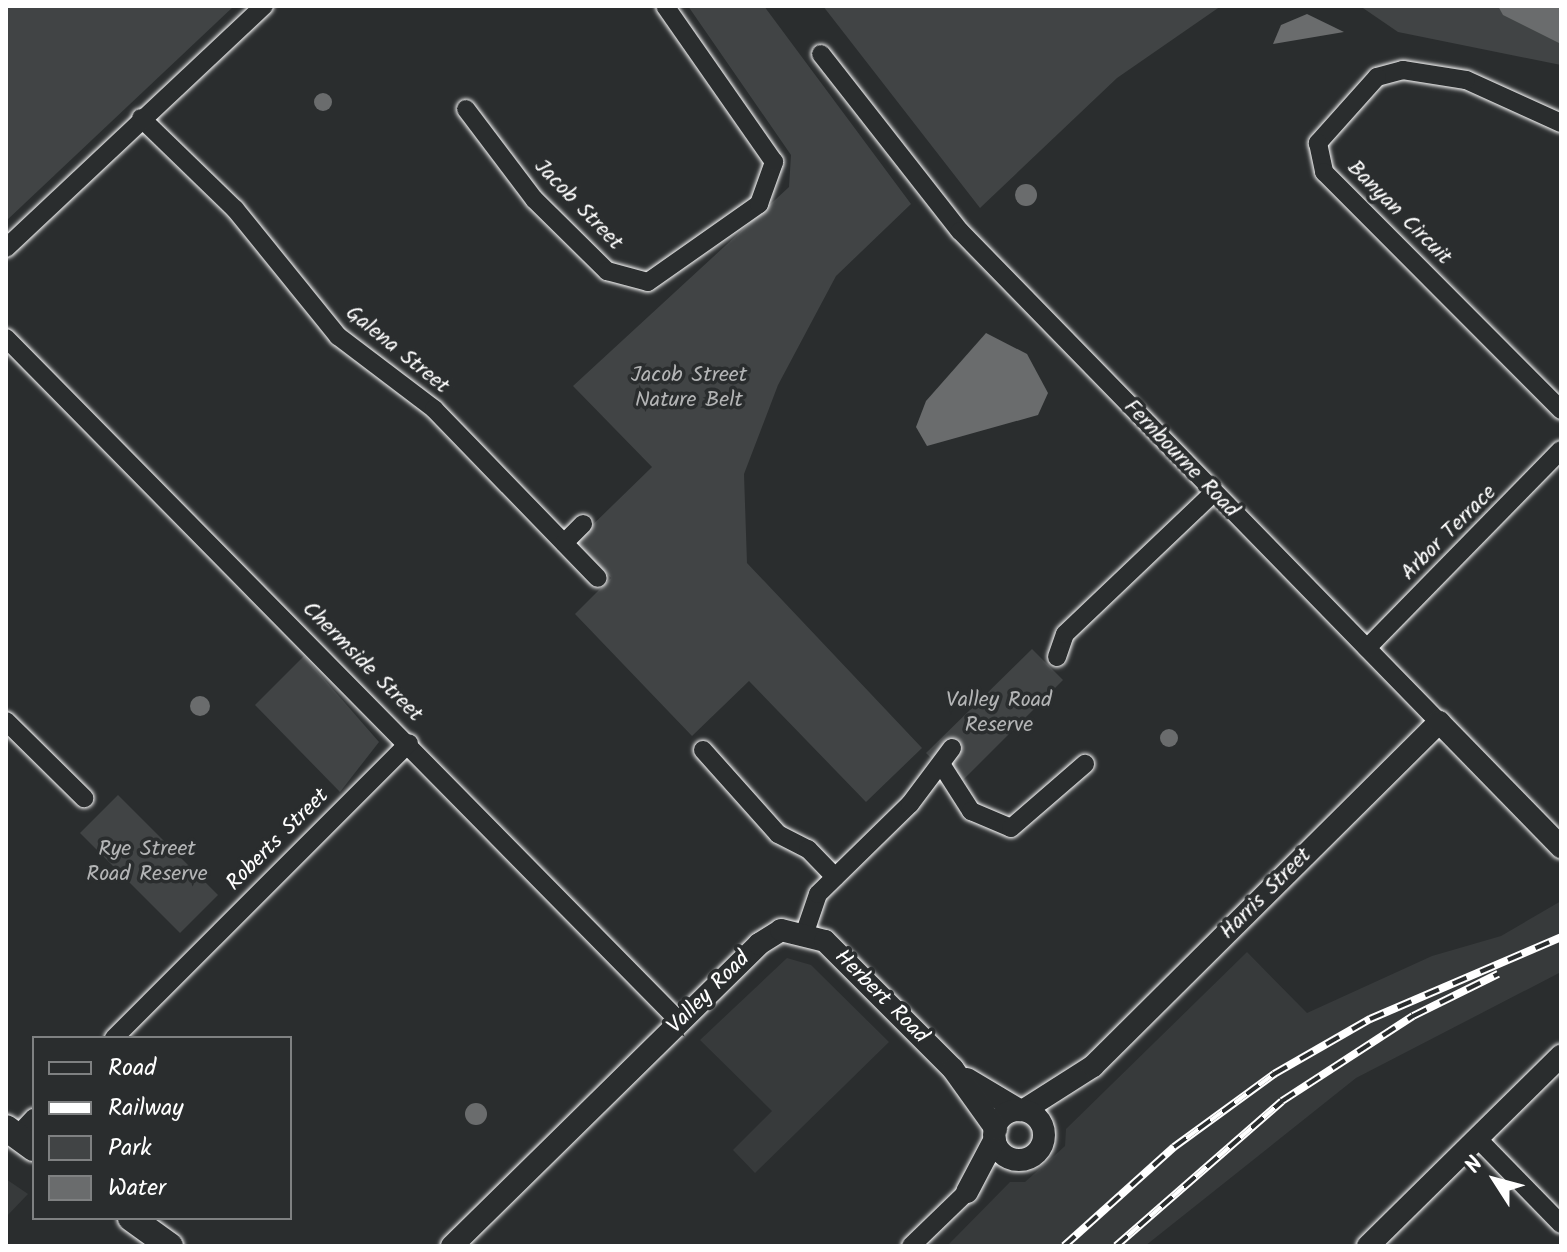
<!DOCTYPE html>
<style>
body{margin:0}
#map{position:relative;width:1567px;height:1252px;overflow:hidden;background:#2a2d2e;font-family:Kalam,sans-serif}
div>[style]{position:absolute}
.built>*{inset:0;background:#373a3b}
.green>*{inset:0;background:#414445}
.water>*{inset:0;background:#6a6c6d}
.round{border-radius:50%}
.roads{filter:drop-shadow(0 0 2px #fff) drop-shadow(0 0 2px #fff)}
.minor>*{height:18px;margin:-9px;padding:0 9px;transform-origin:9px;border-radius:9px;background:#2a2d2e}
.tertiary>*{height:22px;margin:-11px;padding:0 11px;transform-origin:11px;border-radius:11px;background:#2a2d2e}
.tertiary>.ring{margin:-11px;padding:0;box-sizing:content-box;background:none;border:22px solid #2a2d2e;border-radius:50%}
.secondary>*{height:26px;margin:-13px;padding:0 13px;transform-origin:13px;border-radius:13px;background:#2a2d2e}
.rail>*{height:8px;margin-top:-4px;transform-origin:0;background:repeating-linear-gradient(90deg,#2a2d2e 0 15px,#fff 0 30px);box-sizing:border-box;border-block:2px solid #fff}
span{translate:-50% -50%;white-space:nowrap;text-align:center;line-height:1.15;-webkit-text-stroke:7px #2a2d2e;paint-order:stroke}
.street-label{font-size:22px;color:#fff}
.park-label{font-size:22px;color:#b3b4b5}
.frame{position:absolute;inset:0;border:8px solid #fff;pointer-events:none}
.legend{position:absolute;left:32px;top:1036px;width:260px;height:184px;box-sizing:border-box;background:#2a2d2e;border:2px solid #7f8182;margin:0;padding:10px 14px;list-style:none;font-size:24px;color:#fff}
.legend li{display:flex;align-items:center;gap:16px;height:40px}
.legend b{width:40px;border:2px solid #7f8182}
.north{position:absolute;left:1455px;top:1140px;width:80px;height:80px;-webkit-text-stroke:6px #2a2d2e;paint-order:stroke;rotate:306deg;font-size:22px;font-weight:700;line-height:32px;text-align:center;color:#fff}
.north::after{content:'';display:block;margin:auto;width:28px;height:36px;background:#fff;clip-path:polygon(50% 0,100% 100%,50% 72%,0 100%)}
</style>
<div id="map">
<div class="built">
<div style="clip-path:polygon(1561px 901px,1561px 972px,1356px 1078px,1145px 1246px,947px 1246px,1010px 1182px,1025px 1182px,1065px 1146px,1066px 1129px,1247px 952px,1307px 1013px,1432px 956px,1501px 936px)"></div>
<div style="clip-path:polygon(787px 958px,811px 965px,889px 1042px,755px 1173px,733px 1150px,772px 1111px,700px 1040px)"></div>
<div style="clip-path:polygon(6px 1179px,28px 1194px,6px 1217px)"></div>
</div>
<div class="green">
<div style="clip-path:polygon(6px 6px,234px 6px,6px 221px)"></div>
<div style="clip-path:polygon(688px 6px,764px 6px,911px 204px,836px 276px,778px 385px,744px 474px,747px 563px,922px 748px,866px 802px,749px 681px,692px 736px,575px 614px,611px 578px,576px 541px,652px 467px,573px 386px,789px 187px,791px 155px)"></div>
<div style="clip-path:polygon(823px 6px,1221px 6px,1117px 78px,980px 208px)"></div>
<div style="clip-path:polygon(1360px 6px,1561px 6px,1561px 65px,1398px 32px)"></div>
<div style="clip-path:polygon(1032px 649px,1063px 680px,958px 785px,926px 753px)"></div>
<div style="clip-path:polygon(304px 656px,379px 742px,340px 792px,255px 705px)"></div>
<div style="clip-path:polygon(118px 795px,218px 895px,180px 933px,80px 833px)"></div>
</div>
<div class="water">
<div style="clip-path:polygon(1498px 6px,1561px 6px,1561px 44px,1503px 15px)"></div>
<div style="clip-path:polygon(1307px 14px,1344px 32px,1273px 44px,1281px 25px)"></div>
<div class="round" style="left:314px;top:93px;width:18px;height:18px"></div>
<div class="round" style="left:1015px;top:184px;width:22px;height:22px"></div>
<div style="clip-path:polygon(986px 333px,1027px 354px,1048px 393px,1038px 415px,927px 446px,916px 427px,926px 401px)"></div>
<div class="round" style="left:190px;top:696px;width:20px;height:20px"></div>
<div class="round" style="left:1160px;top:729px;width:18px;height:18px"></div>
<div class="round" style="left:465px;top:1103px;width:22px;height:22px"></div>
</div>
<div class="roads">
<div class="minor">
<div style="left:821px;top:54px;width:225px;rotate:51.9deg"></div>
<div style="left:960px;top:231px;width:686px;rotate:45.71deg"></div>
<div style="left:466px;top:109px;width:113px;rotate:52.9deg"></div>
<div style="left:534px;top:199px;width:103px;rotate:44.6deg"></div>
<div style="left:607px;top:271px;width:42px;rotate:15deg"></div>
<div style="left:648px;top:282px;width:136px;rotate:-35.1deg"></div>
<div style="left:759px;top:204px;width:45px;rotate:-70.3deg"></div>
<div style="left:774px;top:162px;width:190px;rotate:-124.9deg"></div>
<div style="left:141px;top:118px;width:131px;rotate:44.1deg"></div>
<div style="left:235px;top:209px;width:164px;rotate:51deg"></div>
<div style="left:338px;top:336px;width:121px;rotate:37.2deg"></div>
<div style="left:434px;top:409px;width:235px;rotate:45.9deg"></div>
<div style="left:1561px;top:123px;width:104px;rotate:-155.6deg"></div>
<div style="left:1466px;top:80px;width:64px;rotate:-171deg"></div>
<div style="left:1403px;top:70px;width:27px;rotate:165deg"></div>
<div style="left:1377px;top:77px;width:89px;rotate:131.8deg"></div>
<div style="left:1318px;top:143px;width:30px;rotate:78deg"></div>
<div style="left:1324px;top:172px;width:336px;rotate:45.1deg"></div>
<div style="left:6px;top:248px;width:354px;rotate:-43.2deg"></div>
<div style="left:6px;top:338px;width:960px;rotate:45.42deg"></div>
<div style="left:564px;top:543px;width:27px;rotate:-45deg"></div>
<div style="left:1367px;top:648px;width:277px;rotate:-45.6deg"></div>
<div style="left:1057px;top:657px;width:24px;rotate:-71deg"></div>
<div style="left:1065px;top:634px;width:204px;rotate:-43.6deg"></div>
<div style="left:6px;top:721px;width:110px;rotate:44.6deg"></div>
<div style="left:703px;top:750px;width:113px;rotate:48.2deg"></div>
<div style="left:778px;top:834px;width:34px;rotate:27deg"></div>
<div style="left:808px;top:849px;width:39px;rotate:46deg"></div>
<div style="left:941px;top:764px;width:56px;rotate:57.4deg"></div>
<div style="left:971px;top:811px;width:43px;rotate:23deg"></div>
<div style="left:1011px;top:828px;width:98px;rotate:-40.9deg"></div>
<div style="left:805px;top:932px;width:40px;rotate:-71.1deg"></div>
<div style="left:818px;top:894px;width:129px;rotate:-44.4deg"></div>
<div style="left:910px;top:804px;width:70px;rotate:-53.1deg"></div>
<div style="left:114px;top:1038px;width:417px;rotate:-45deg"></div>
<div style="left:17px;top:1136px;width:25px;rotate:-47deg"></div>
<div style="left:1477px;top:1138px;width:120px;rotate:45.7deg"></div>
<div style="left:911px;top:1246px;width:78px;rotate:-44deg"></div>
</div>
<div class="tertiary">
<div style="left:967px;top:1079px;width:61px;rotate:30.8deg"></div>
<div style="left:1024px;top:1110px;width:82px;rotate:-32.5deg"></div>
<div style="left:1093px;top:1066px;width:488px;rotate:-44.8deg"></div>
<div style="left:1439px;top:722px;width:175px;rotate:45.7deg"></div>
<div class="ring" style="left:994px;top:1110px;width:28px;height:28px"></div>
<div style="left:967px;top:1192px;width:60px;rotate:-62.2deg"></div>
<div style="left:452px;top:1246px;width:431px;rotate:-44.5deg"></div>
<div style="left:759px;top:944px;width:26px;rotate:-32deg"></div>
<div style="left:781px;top:930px;width:45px;rotate:14deg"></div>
<div style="left:825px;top:941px;width:181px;rotate:45deg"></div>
<div style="left:953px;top:1069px;width:74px;rotate:54.4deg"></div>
<div style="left:1368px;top:1246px;width:271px;rotate:-44.6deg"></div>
</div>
<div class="secondary">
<div style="left:6px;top:1128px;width:34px;rotate:36deg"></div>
<div style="left:131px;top:1218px;width:48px;rotate:35.7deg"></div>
</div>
</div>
<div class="rail">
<div style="left:1064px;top:1246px;width:148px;rotate:-42deg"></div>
<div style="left:1174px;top:1147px;width:124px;rotate:-36.1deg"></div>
<div style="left:1274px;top:1074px;width:111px;rotate:-29.8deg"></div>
<div style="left:1370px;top:1019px;width:208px;rotate:-23.2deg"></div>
<div style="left:1116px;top:1246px;width:220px;rotate:-41.1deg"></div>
<div style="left:1282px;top:1101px;width:156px;rotate:-33deg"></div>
<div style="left:1413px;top:1016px;width:95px;rotate:-26.3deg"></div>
</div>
<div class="street-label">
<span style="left:578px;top:205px;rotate:46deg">Jacob Street</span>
<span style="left:1399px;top:213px;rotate:45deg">Banyan Circuit</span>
<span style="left:397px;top:350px;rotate:39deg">Galena Street</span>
<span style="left:1181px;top:459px;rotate:46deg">Fernbourne Road</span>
<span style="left:1449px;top:533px;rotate:-45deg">Arbor Terrace</span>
<span style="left:362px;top:662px;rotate:45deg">Chermside Street</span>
<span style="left:278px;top:840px;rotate:-45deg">Roberts Street</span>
<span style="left:1266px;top:894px;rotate:-45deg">Harris Street</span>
<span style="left:709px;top:993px;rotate:-45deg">Valley Road</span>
<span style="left:881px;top:997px;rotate:45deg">Herbert Road</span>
</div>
<div class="park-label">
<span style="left:689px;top:388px">Jacob Street<br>Nature Belt</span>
<span style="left:999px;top:713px">Valley Road<br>Reserve</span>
<span style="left:147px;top:862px">Rye Street<br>Road Reserve</span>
</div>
<div class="frame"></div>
<ul class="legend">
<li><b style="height:10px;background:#2a2d2e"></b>Road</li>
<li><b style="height:10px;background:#fff"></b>Railway</li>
<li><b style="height:22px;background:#414445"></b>Park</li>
<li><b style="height:22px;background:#6a6c6d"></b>Water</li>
</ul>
<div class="north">N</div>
</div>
